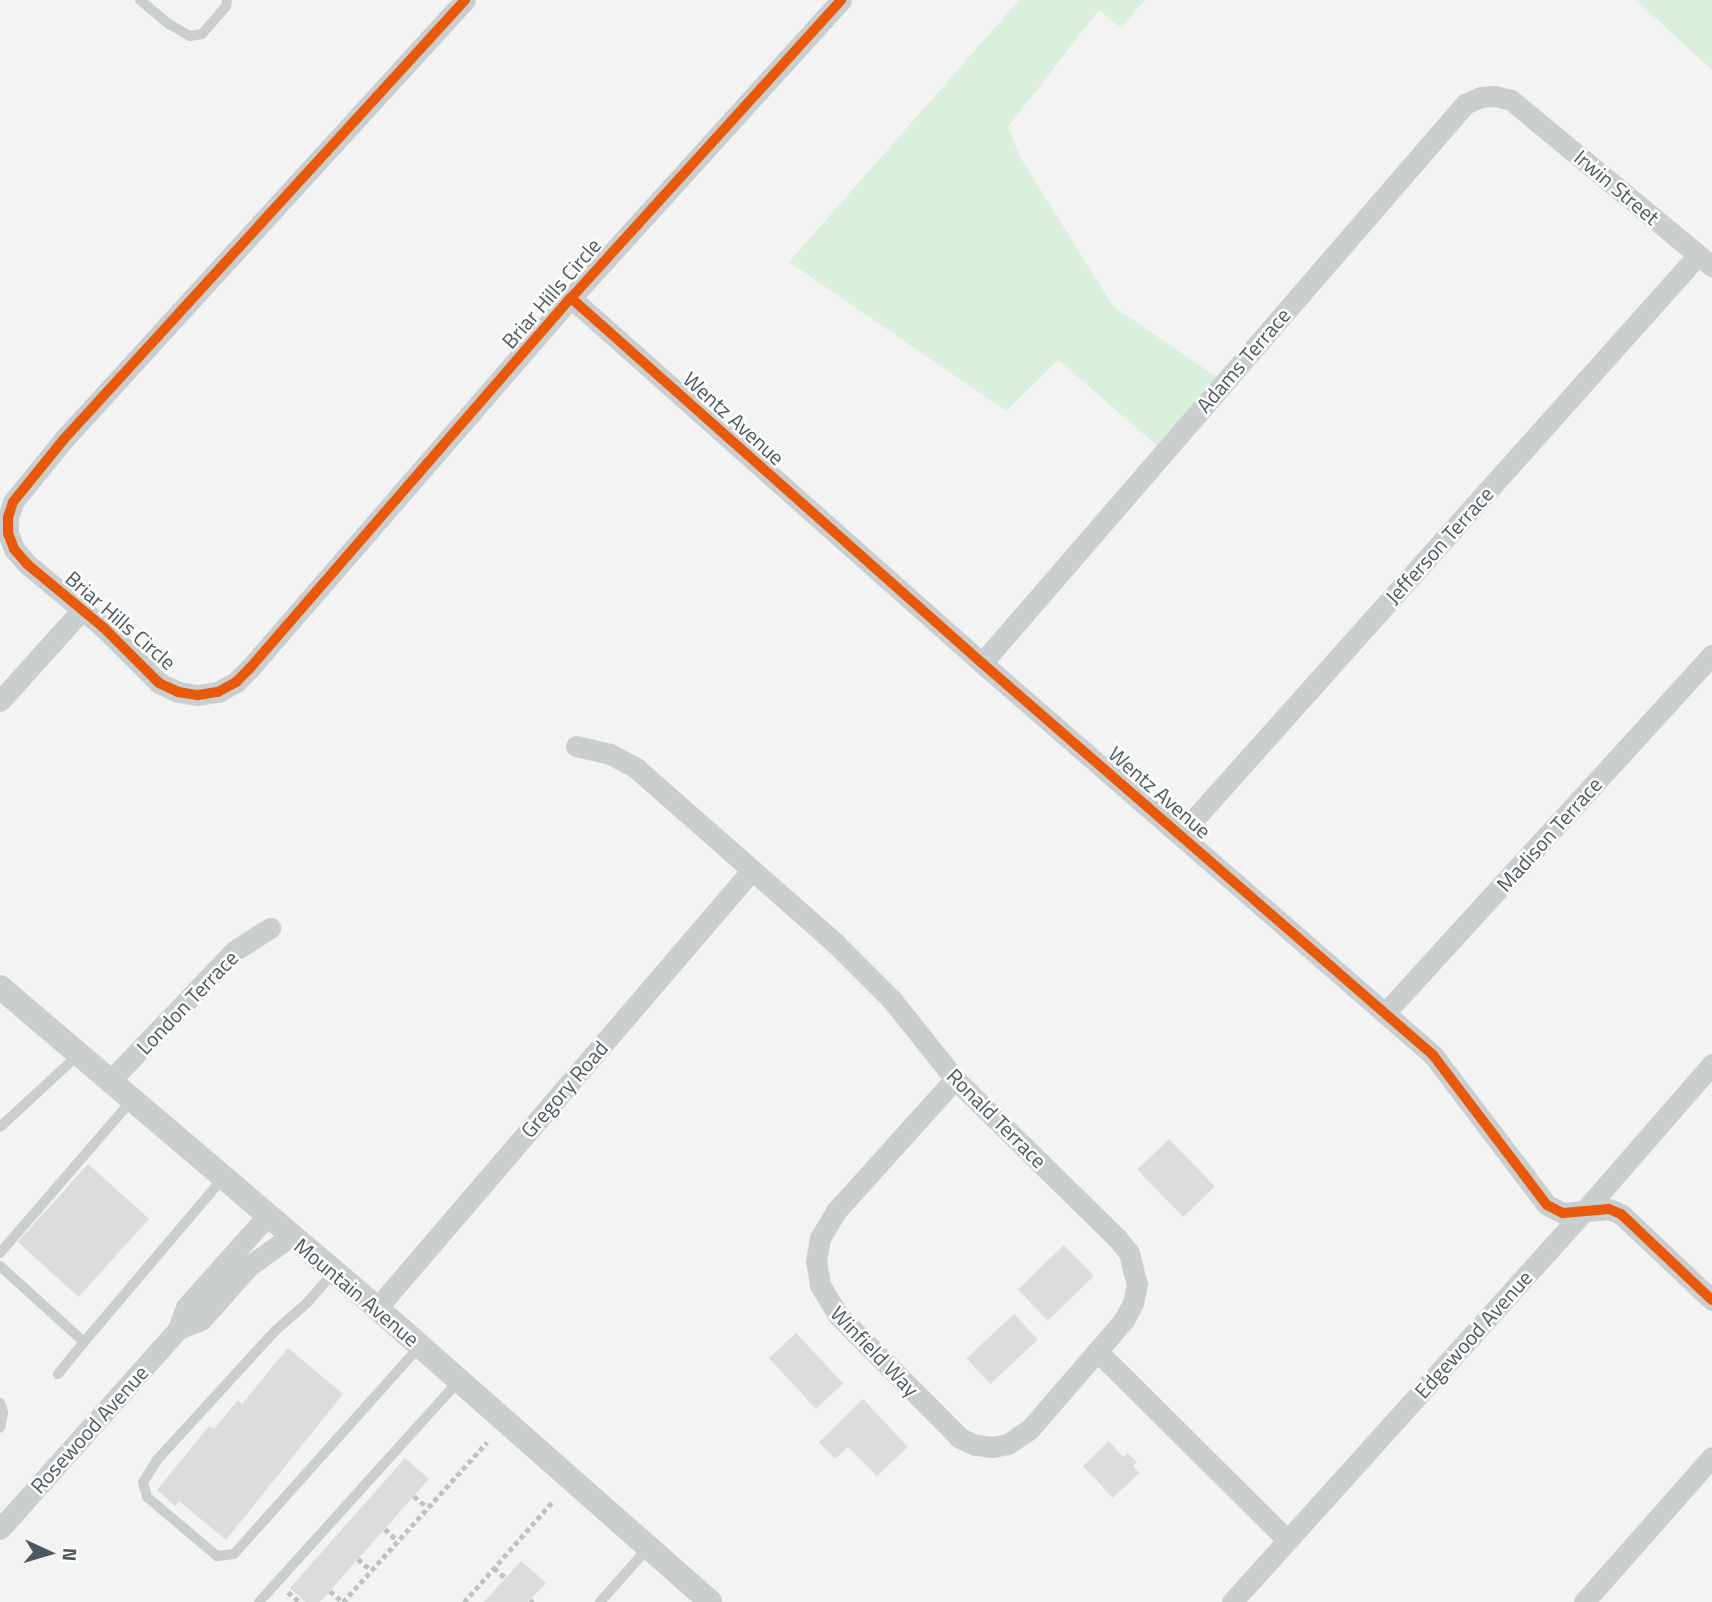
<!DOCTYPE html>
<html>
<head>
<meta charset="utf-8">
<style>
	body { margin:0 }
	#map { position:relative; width:1712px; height:1602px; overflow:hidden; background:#f3f3f3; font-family:"Titillium Web",sans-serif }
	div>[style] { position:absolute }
	.green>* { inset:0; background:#dbefdf }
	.building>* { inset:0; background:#dcdcdd; transform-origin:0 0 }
	.path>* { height:4.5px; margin-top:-2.25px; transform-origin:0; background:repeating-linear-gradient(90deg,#bcc5c1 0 5px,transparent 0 8.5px) }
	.service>* { height:10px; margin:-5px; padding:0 5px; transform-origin:5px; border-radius:5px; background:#cbcece }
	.minor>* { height:21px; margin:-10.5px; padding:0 10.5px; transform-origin:10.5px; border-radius:10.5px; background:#cbcece }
	.tertiary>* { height:24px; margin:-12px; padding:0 12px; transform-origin:12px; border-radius:12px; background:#cbcece }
	.cycleway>* { height:10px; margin:-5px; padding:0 5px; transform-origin:5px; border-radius:5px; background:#e8590c }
	span { translate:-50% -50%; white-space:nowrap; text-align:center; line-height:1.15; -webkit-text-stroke:5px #fff; paint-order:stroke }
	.street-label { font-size:21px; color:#4c585d }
	.north { position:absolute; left:14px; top:1518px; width:70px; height:70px; -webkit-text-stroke:5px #fff; paint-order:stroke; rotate:94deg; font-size:19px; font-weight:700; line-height:28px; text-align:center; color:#4c585d }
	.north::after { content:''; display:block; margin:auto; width:24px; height:32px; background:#4c585d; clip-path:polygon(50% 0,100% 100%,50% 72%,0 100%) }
</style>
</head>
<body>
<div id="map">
	<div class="green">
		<div style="clip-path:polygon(1019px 0,1145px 0,1121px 28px,1099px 10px,1008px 127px,1022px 160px,1113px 306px,1231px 387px,1170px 457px,1058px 360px,1006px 411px,789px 262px)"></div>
		<div style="clip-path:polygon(1637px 0,1712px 0,1712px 70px,1651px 14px)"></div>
	</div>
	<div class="building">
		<div style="left:1169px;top:1139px;width:66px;height:44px;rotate:46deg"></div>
		<div style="left:88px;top:1164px;width:82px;height:105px;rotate:42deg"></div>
		<div style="left:1064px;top:1245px;width:43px;height:64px;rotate:46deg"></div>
		<div style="left:1014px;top:1314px;width:35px;height:65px;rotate:47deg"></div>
		<div style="left:796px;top:1333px;width:69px;height:37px;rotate:47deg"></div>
		<div style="clip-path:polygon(288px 1348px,343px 1394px,226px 1540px,179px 1501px,175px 1506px,157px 1490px,209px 1426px,214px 1429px,238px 1400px,242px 1404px)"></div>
		<div style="clip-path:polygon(863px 1399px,908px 1447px,877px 1476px,848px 1447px,835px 1459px,819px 1442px)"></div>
		<div style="clip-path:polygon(1109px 1441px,1123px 1457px,1128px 1453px,1137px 1462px,1133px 1466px,1139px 1473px,1113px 1498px,1083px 1466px)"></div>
		<div style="clip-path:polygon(405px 1458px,429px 1479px,320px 1602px,305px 1602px,290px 1588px)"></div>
		<div style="clip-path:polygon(521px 1561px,546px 1583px,528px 1602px,484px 1602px)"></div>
	</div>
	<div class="path">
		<div style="left:414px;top:1496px;width:17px;rotate:40deg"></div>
		<div style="left:385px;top:1529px;width:16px;rotate:43deg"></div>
		<div style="left:358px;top:1559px;width:17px;rotate:40deg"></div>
		<div style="left:494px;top:1568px;width:16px;rotate:40deg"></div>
		<div style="left:330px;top:1591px;width:17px;rotate:40deg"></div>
		<div style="left:288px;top:1592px;width:16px;rotate:40deg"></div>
		<div style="left:530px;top:1600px;width:4px;rotate:34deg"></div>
		<div style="left:343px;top:1602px;width:215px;rotate:-48deg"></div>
		<div style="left:464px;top:1602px;width:136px;rotate:-48.6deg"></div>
	</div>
	<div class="service">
		<div style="left:140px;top:0;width:38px;rotate:40deg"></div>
		<div style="left:169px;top:24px;width:24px;rotate:30deg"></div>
		<div style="left:190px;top:36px;width:12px;rotate:-9deg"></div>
		<div style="left:202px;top:34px;width:37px;rotate:-49deg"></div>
		<div style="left:226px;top:6px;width:6px;rotate:-81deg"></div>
		<div style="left:0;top:1127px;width:106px;rotate:-42.7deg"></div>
		<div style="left:0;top:1253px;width:201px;rotate:-49.2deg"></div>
		<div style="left:0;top:1266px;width:113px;rotate:42.1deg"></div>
		<div style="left:84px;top:1342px;width:215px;rotate:-49.7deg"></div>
		<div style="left:334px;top:1272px;width:41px;rotate:131.1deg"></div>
		<div style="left:307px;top:1303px;width:43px;rotate:138.8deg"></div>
		<div style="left:275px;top:1331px;width:175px;rotate:132.5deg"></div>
		<div style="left:157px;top:1460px;width:26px;rotate:122deg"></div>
		<div style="left:143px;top:1482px;width:16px;rotate:75deg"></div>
		<div style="left:147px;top:1497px;width:92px;rotate:40.1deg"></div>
		<div style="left:217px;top:1556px;width:17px;rotate:-7deg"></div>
		<div style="left:234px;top:1554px;width:279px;rotate:-48.2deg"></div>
		<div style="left:58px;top:1374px;width:41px;rotate:-50.9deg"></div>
		<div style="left:0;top:1403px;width:10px;rotate:73deg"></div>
		<div style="left:3px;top:1413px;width:15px;rotate:101deg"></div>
		<div style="left:259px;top:1602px;width:298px;rotate:-47.9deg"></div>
		<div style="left:600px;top:1602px;width:72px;rotate:-48.4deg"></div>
	</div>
	<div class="minor">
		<div style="left:465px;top:0;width:595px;rotate:132.41deg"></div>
		<div style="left:64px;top:439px;width:81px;rotate:129deg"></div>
		<div style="left:13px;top:502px;width:16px;rotate:108deg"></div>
		<div style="left:8px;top:517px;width:16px;rotate:90deg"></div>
		<div style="left:8px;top:533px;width:17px;rotate:69deg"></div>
		<div style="left:14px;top:549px;width:20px;rotate:49deg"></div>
		<div style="left:27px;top:564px;width:100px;rotate:39.7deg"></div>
		<div style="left:104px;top:628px;width:78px;rotate:45deg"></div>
		<div style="left:159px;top:683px;width:21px;rotate:25deg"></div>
		<div style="left:178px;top:692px;width:20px;rotate:9deg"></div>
		<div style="left:198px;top:695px;width:20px;rotate:-9deg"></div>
		<div style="left:218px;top:692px;width:21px;rotate:-29deg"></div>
		<div style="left:236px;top:682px;width:20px;rotate:-45deg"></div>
		<div style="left:250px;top:668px;width:490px;rotate:-49.1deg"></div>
		<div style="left:571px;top:298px;width:402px;rotate:-47.8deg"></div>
		<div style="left:571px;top:298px;width:550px;rotate:41.61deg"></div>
		<div style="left:982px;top:663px;width:598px;rotate:41deg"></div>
		<div style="left:1433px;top:1055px;width:188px;rotate:52.8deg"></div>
		<div style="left:1547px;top:1205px;width:18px;rotate:27deg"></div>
		<div style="left:1563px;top:1213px;width:46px;rotate:-5deg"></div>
		<div style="left:1609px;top:1209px;width:13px;rotate:23deg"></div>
		<div style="left:1621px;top:1214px;width:125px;rotate:43.4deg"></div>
		<div style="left:982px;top:663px;width:739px;rotate:-49.17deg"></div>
		<div style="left:1465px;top:104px;width:17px;rotate:-24deg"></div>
		<div style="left:1481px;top:97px;width:13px;rotate:-4deg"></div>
		<div style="left:1494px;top:96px;width:17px;rotate:13deg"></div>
		<div style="left:1511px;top:100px;width:261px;rotate:39.6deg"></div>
		<div style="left:0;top:701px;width:122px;rotate:-48deg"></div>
		<div style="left:576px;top:746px;width:35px;rotate:13deg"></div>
		<div style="left:610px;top:754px;width:30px;rotate:28deg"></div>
		<div style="left:636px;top:768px;width:264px;rotate:41.3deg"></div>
		<div style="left:834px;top:942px;width:82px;rotate:45deg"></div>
		<div style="left:892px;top:1000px;width:101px;rotate:51.4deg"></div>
		<div style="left:955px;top:1079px;width:227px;rotate:44.5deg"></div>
		<div style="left:1117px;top:1238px;width:19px;rotate:51deg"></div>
		<div style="left:1129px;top:1253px;width:32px;rotate:76deg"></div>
		<div style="left:1137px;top:1284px;width:19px;rotate:102deg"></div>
		<div style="left:1133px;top:1303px;width:19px;rotate:118deg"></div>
		<div style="left:1124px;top:1320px;width:144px;rotate:130.8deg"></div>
		<div style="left:1030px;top:1429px;width:27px;rotate:146deg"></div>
		<div style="left:1008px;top:1444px;width:16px;rotate:169deg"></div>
		<div style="left:992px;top:1447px;width:17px;rotate:-173deg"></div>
		<div style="left:975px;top:1445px;width:17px;rotate:-155deg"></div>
		<div style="left:960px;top:1438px;width:173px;rotate:-134.8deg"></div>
		<div style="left:838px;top:1315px;width:35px;rotate:-121deg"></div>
		<div style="left:820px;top:1285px;width:24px;rotate:-99deg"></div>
		<div style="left:816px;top:1261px;width:23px;rotate:-80deg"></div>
		<div style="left:820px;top:1238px;width:33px;rotate:-59deg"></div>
		<div style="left:837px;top:1210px;width:176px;rotate:-48deg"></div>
		<div style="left:1180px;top:835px;width:778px;rotate:-48.23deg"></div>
		<div style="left:1385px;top:1013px;width:485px;rotate:-47.6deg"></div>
		<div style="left:109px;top:1082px;width:181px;rotate:-46.3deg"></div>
		<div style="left:234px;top:951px;width:43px;rotate:-32.6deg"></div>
		<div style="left:377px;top:1308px;width:577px;rotate:-49.43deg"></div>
		<div style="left:178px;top:1329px;width:25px;rotate:-21deg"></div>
		<div style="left:201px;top:1320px;width:72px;rotate:-48.4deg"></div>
		<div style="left:249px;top:1266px;width:52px;rotate:-35.5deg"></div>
		<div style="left:1097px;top:1351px;width:268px;rotate:44.8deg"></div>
		<div style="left:0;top:1529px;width:268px;rotate:-48.3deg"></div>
		<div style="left:178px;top:1329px;width:23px;rotate:-70deg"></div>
		<div style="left:186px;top:1307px;width:122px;rotate:-48.3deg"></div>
		<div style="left:1232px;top:1602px;width:529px;rotate:-47.99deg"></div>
		<div style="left:1586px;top:1209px;width:192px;rotate:-49deg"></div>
		<div style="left:1584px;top:1602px;width:193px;rotate:-48.6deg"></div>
	</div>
	<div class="tertiary">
		<div style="left:0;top:987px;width:495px;rotate:40.4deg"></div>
		<div style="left:377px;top:1308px;width:444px;rotate:41.4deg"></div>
	</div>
	<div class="cycleway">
		<div style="left:465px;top:0;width:595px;rotate:132.41deg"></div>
		<div style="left:64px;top:439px;width:81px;rotate:129deg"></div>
		<div style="left:13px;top:502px;width:16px;rotate:108deg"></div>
		<div style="left:8px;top:517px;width:16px;rotate:90deg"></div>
		<div style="left:8px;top:533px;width:17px;rotate:69deg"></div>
		<div style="left:14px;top:549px;width:20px;rotate:49deg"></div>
		<div style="left:27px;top:564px;width:100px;rotate:39.7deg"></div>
		<div style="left:104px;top:628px;width:78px;rotate:45deg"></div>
		<div style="left:159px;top:683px;width:21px;rotate:25deg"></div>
		<div style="left:178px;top:692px;width:20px;rotate:9deg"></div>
		<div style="left:198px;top:695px;width:20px;rotate:-9deg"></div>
		<div style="left:218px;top:692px;width:21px;rotate:-29deg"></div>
		<div style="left:236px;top:682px;width:20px;rotate:-45deg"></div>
		<div style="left:250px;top:668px;width:490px;rotate:-49.1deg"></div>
		<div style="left:571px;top:298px;width:402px;rotate:-47.8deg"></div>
		<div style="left:571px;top:298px;width:550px;rotate:41.61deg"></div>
		<div style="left:982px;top:663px;width:598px;rotate:41deg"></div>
		<div style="left:1433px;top:1055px;width:188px;rotate:52.8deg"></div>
		<div style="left:1547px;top:1205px;width:18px;rotate:27deg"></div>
		<div style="left:1563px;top:1213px;width:46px;rotate:-5deg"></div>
		<div style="left:1609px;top:1209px;width:13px;rotate:23deg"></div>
		<div style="left:1621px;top:1214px;width:125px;rotate:43.4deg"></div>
	</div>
	<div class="street-label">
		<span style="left:1617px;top:187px;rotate:40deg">Irwin Street</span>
		<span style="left:551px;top:293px;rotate:-49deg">Briar Hills Circle</span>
		<span style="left:1243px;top:360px;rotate:-49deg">Adams Terrace</span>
		<span style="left:734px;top:418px;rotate:42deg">Wentz Avenue</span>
		<span style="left:1439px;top:545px;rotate:-48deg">Jefferson Terrace</span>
		<span style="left:121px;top:620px;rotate:41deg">Briar Hills Circle</span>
		<span style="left:1160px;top:792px;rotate:41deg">Wentz Avenue</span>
		<span style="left:1549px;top:834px;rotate:-48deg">Madison Terrace</span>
		<span style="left:187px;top:1002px;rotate:-46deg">London Terrace</span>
		<span style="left:564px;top:1089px;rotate:-49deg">Gregory Road</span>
		<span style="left:997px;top:1118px;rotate:45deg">Ronald Terrace</span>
		<span style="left:357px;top:1292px;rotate:40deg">Mountain Avenue</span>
		<span style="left:1473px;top:1334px;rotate:-48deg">Edgewood Avenue</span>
		<span style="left:875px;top:1351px;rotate:46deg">Winfield Way</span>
		<span style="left:89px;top:1429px;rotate:-48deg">Rosewood Avenue</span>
	</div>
	<div class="north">N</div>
</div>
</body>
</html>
